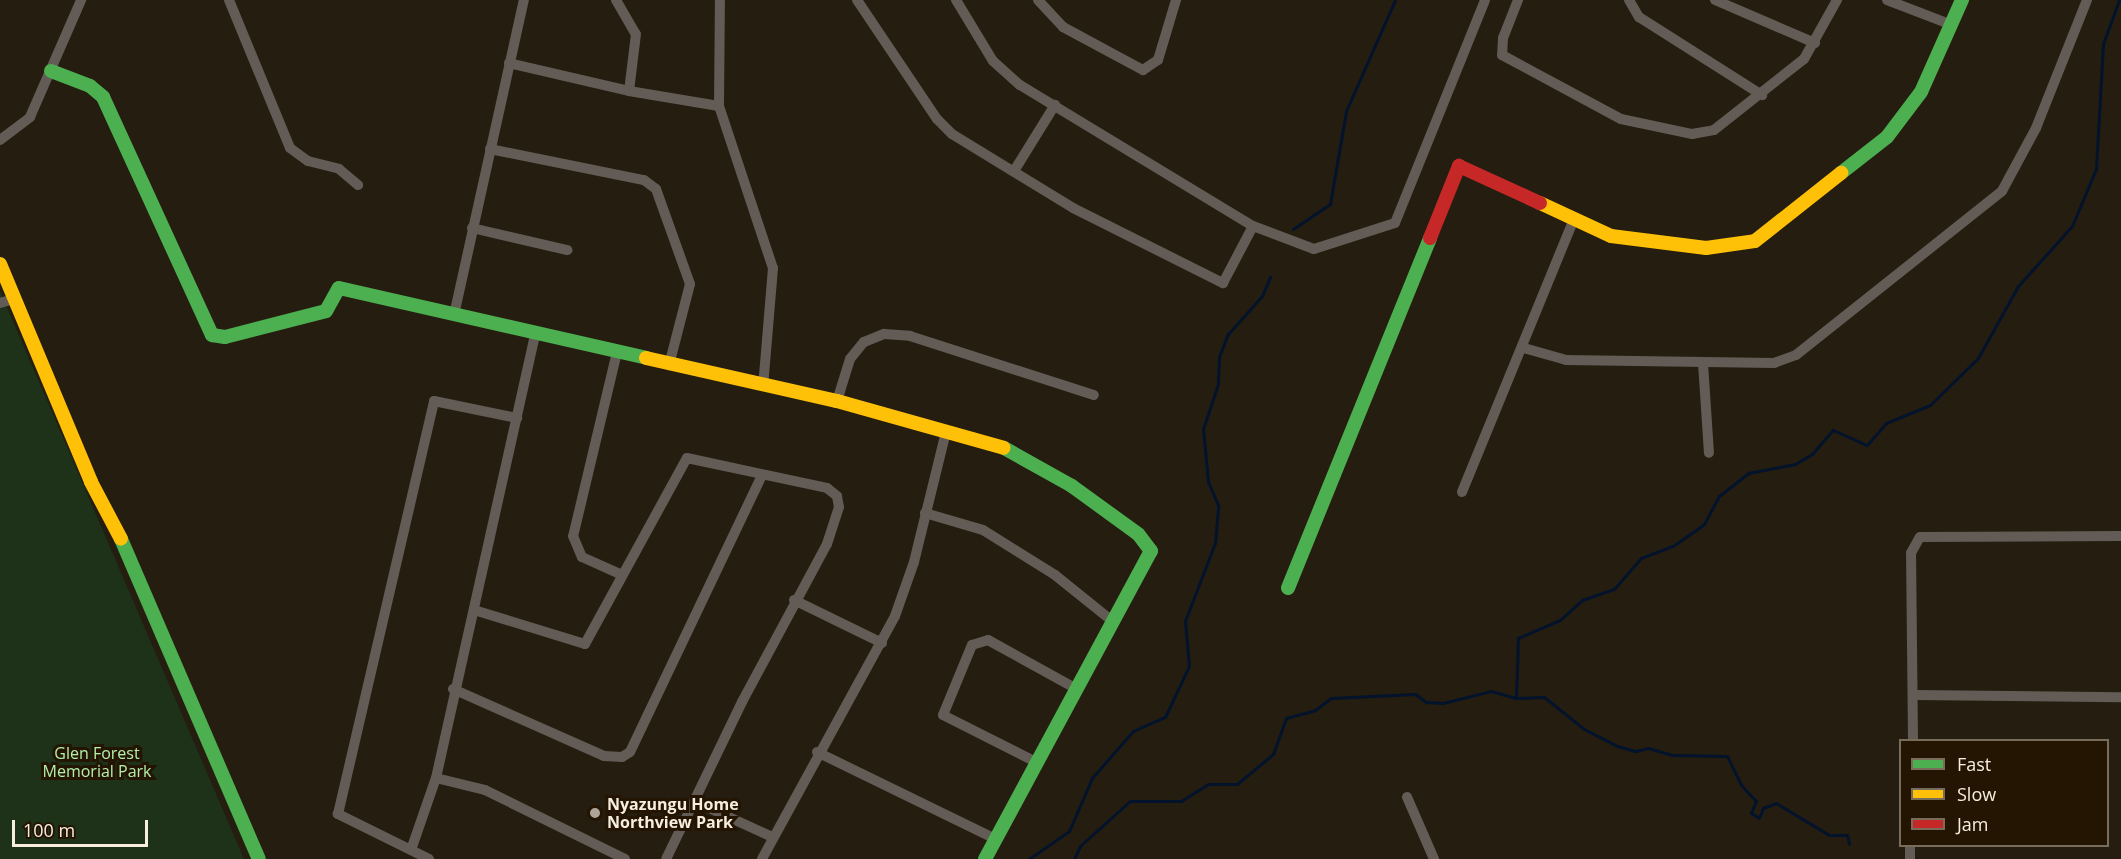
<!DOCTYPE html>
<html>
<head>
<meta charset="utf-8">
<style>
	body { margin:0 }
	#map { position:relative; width:2121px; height:859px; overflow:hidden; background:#251d10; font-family:"Open Sans",sans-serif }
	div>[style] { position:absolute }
	.green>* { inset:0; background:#1d3218 }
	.stream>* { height:3px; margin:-1.5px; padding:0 1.5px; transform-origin:1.5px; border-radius:1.5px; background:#03132b }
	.street>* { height:10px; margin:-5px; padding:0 5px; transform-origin:5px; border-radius:5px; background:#635b55 }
	.fast>* { height:14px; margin:-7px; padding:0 7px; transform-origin:7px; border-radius:7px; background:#4caf50 }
	.slow>* { height:14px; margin:-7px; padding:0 7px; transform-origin:7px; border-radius:7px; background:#ffc107 }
	.jam>* { height:14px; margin:-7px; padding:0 7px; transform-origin:7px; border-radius:7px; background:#c62828 }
	.dots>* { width:16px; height:16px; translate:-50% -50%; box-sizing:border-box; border:3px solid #231501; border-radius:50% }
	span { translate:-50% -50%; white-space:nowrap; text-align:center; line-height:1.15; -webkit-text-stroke:6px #231501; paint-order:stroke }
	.park-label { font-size:16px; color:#b3f0ac }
	.poi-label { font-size:16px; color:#f7eee0; font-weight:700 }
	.left { translate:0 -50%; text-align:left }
	.legend { position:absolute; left:1899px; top:739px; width:210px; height:108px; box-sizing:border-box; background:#231501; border:2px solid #786c5a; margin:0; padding:8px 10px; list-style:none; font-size:18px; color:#f7eee0 }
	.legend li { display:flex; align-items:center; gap:12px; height:30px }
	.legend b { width:30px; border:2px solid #786c5a }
	.scale { position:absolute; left:12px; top:820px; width:136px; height:27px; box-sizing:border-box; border:3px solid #f7eee0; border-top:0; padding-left:8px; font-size:18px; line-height:21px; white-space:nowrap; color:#f7eee0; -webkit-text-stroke:4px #231501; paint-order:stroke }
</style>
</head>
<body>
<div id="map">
	<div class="green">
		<div style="clip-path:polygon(0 291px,3px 298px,244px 859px,0 859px)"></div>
	</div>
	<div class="stream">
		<div style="left:1293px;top:229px;width:45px;rotate:-34deg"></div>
		<div style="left:1330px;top:204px;width:94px;rotate:-80.2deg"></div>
		<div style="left:1346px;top:111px;width:121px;rotate:-66.2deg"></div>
		<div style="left:1516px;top:698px;width:60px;rotate:-88.1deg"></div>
		<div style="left:1518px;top:638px;width:46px;rotate:-23.2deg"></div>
		<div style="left:1560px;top:620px;width:30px;rotate:-42deg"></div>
		<div style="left:1582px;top:600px;width:34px;rotate:-19deg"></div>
		<div style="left:1614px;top:589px;width:41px;rotate:-48.9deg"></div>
		<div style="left:1641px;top:558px;width:34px;rotate:-21deg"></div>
		<div style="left:1673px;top:546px;width:38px;rotate:-35deg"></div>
		<div style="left:1704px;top:524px;width:32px;rotate:-62deg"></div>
		<div style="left:1719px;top:496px;width:37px;rotate:-38deg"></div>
		<div style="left:1748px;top:473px;width:48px;rotate:-10.8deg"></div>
		<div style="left:1795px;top:464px;width:20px;rotate:-30deg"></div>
		<div style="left:1812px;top:454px;width:32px;rotate:-49deg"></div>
		<div style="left:1833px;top:430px;width:37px;rotate:24deg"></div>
		<div style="left:1867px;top:445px;width:29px;rotate:-49deg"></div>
		<div style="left:1886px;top:423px;width:48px;rotate:-22.2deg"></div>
		<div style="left:1930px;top:405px;width:67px;rotate:-44.4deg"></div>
		<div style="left:1978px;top:358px;width:82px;rotate:-60.9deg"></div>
		<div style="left:2018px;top:286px;width:81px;rotate:-48deg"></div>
		<div style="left:2072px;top:226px;width:62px;rotate:-67.2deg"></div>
		<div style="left:2096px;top:169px;width:125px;rotate:-86.8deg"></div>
		<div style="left:2103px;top:44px;width:47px;rotate:-70deg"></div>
		<div style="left:1029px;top:859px;width:49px;rotate:-35deg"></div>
		<div style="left:1069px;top:831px;width:58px;rotate:-66.5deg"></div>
		<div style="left:1092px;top:778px;width:62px;rotate:-48.9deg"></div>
		<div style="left:1133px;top:731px;width:35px;rotate:-24deg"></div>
		<div style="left:1165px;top:717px;width:56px;rotate:-64.8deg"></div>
		<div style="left:1189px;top:666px;width:45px;rotate:-95.1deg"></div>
		<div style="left:1185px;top:621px;width:84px;rotate:-69deg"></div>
		<div style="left:1215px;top:543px;width:38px;rotate:-85deg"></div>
		<div style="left:1218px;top:505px;width:26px;rotate:-113deg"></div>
		<div style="left:1208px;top:481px;width:52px;rotate:-95.5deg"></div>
		<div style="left:1203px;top:429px;width:47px;rotate:-71.6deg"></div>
		<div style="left:1218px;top:384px;width:27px;rotate:-88deg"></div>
		<div style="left:1219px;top:357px;width:25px;rotate:-69deg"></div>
		<div style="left:1228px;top:334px;width:51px;rotate:-48.2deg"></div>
		<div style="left:1262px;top:296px;width:21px;rotate:-67deg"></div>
		<div style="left:1074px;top:859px;width:14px;rotate:-65deg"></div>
		<div style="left:1080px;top:846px;width:67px;rotate:-42deg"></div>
		<div style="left:1130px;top:801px;width:51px"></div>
		<div style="left:1181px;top:801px;width:32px;rotate:-32deg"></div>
		<div style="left:1208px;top:784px;width:29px"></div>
		<div style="left:1237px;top:784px;width:47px;rotate:-39.8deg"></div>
		<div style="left:1273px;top:754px;width:38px;rotate:-70deg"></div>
		<div style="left:1286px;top:718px;width:30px;rotate:-15deg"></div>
		<div style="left:1315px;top:710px;width:20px;rotate:-37deg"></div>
		<div style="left:1331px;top:698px;width:84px;rotate:-2.7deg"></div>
		<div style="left:1415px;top:694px;width:14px;rotate:36deg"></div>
		<div style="left:1426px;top:702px;width:17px;rotate:3deg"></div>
		<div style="left:1443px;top:703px;width:49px;rotate:-14deg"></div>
		<div style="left:1491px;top:691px;width:26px;rotate:16deg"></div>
		<div style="left:1516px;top:698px;width:28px;rotate:-2deg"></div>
		<div style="left:1544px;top:697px;width:51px;rotate:38.7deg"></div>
		<div style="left:1584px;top:729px;width:37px;rotate:27deg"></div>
		<div style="left:1617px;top:746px;width:20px;rotate:15deg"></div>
		<div style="left:1636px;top:751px;width:12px;rotate:-14deg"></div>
		<div style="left:1648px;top:748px;width:25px;rotate:16deg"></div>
		<div style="left:1672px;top:755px;width:55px;rotate:1deg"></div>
		<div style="left:1727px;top:756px;width:32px;rotate:64deg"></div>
		<div style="left:1741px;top:785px;width:22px;rotate:47deg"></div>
		<div style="left:1756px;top:801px;width:13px;rotate:113deg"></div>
		<div style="left:1751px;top:813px;width:9px;rotate:32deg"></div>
		<div style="left:1759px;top:818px;width:11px;rotate:-68deg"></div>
		<div style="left:1763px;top:808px;width:14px;rotate:-21deg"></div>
		<div style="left:1776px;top:803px;width:62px;rotate:31.1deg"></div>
		<div style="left:1829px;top:835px;width:18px"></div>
		<div style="left:1847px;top:835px;width:9px;rotate:77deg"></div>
	</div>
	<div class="street">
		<div style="left:229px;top:0;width:160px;rotate:67.6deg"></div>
		<div style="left:290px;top:148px;width:22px;rotate:36deg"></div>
		<div style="left:308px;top:161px;width:32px;rotate:14deg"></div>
		<div style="left:339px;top:169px;width:25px;rotate:40deg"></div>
		<div style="left:616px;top:0;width:39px;rotate:60deg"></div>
		<div style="left:636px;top:34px;width:57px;rotate:97deg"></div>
		<div style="left:857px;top:0;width:143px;rotate:56.1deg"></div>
		<div style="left:937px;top:119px;width:21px;rotate:45deg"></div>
		<div style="left:952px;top:134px;width:142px;rotate:31.4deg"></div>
		<div style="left:1073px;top:208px;width:168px;rotate:26.6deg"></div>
		<div style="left:1223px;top:283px;width:64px;rotate:-62.2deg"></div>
		<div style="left:956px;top:0;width:71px;rotate:58.8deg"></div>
		<div style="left:993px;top:61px;width:36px;rotate:42deg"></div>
		<div style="left:1020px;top:85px;width:272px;rotate:31.2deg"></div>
		<div style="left:1253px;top:226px;width:65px;rotate:20.7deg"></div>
		<div style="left:1314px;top:249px;width:85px;rotate:-17.8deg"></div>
		<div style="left:1395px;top:223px;width:240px;rotate:-68deg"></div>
		<div style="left:1038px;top:0;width:37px;rotate:47deg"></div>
		<div style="left:1063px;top:27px;width:91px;rotate:28.3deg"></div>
		<div style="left:1143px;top:70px;width:18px;rotate:-34deg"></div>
		<div style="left:1158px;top:60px;width:63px;rotate:-73.3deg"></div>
		<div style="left:1518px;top:0;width:41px;rotate:111.5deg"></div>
		<div style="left:1503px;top:38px;width:17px;rotate:93deg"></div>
		<div style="left:1502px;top:55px;width:135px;rotate:28.3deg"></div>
		<div style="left:1621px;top:119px;width:73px;rotate:11.9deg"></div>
		<div style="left:1692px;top:134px;width:22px;rotate:-10deg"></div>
		<div style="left:1714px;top:130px;width:115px;rotate:-38.3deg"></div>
		<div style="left:1804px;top:59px;width:68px;rotate:-60.8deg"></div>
		<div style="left:1629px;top:0;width:20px;rotate:60deg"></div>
		<div style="left:1639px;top:17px;width:146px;rotate:32.4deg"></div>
		<div style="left:1715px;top:0;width:109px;rotate:23.3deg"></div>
		<div style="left:1887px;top:0;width:70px;rotate:21deg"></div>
		<div style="left:509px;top:63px;width:123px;rotate:13.1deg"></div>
		<div style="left:629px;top:91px;width:91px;rotate:9.5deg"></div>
		<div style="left:719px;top:106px;width:171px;rotate:71.6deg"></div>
		<div style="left:773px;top:268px;width:118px;rotate:94.8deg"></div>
		<div style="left:719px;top:106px;width:106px;rotate:-89.5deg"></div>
		<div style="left:0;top:140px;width:38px;rotate:-37deg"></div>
		<div style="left:30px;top:117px;width:128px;rotate:-66.4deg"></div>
		<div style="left:490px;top:149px;width:157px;rotate:11.4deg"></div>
		<div style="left:644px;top:180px;width:15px;rotate:37deg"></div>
		<div style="left:656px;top:189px;width:101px;rotate:70.3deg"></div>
		<div style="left:690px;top:284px;width:84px;rotate:104.5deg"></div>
		<div style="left:1014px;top:171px;width:78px;rotate:-58.2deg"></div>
		<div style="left:472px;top:228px;width:98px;rotate:13deg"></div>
		<div style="left:0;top:303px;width:15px;rotate:-16deg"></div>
		<div style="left:454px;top:315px;width:323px;rotate:-77.5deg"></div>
		<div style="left:1524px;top:348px;width:44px;rotate:15.9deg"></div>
		<div style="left:1566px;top:360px;width:208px;rotate:0.8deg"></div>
		<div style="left:1774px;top:363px;width:23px;rotate:-20deg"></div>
		<div style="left:1796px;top:355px;width:263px;rotate:-38.5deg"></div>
		<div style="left:2002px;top:191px;width:72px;rotate:-61.6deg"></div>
		<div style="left:2036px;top:128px;width:138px;rotate:-68.3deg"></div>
		<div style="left:617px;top:352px;width:189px;rotate:103.4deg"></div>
		<div style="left:573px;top:536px;width:23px;rotate:67deg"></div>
		<div style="left:582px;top:557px;width:42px;rotate:24.1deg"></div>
		<div style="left:1703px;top:363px;width:90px;rotate:86.2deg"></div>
		<div style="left:837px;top:401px;width:44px;rotate:-72.8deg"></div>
		<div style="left:850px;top:359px;width:22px;rotate:-51deg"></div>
		<div style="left:864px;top:342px;width:22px;rotate:-22deg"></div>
		<div style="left:884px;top:334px;width:26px;rotate:4deg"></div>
		<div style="left:910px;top:336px;width:193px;rotate:17.8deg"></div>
		<div style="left:1462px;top:492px;width:292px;rotate:-67.7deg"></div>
		<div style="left:925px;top:513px;width:60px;rotate:16.3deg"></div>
		<div style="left:983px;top:530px;width:85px;rotate:32deg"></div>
		<div style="left:1055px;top:575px;width:72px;rotate:38.8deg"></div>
		<div style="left:794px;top:600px;width:98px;rotate:26deg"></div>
		<div style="left:474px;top:610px;width:116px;rotate:17deg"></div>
		<div style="left:585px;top:644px;width:212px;rotate:-61.3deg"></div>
		<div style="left:687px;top:458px;width:143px;rotate:12.1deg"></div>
		<div style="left:827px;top:488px;width:13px;rotate:39deg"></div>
		<div style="left:837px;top:496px;width:11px;rotate:80deg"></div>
		<div style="left:839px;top:507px;width:39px;rotate:108deg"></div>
		<div style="left:827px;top:544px;width:179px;rotate:118.3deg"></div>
		<div style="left:742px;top:702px;width:174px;rotate:115.8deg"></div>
		<div style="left:453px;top:689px;width:165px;rotate:23.9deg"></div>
		<div style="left:604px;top:756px;width:18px;rotate:3deg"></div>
		<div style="left:622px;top:757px;width:9px;rotate:-32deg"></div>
		<div style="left:630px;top:752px;width:307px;rotate:-64.5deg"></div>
		<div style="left:1914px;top:695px;width:207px;rotate:0.6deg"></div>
		<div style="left:1913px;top:740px;width:187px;rotate:-90.6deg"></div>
		<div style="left:1911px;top:553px;width:18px;rotate:-61deg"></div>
		<div style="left:1920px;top:537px;width:201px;rotate:-0.3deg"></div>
		<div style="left:817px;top:752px;width:198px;rotate:26deg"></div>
		<div style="left:1036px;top:762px;width:104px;rotate:-153.2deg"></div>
		<div style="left:943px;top:715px;width:76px;rotate:-67.5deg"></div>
		<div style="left:972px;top:645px;width:17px;rotate:-17deg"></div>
		<div style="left:988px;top:640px;width:99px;rotate:28.9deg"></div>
		<div style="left:436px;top:778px;width:50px;rotate:13.8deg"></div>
		<div style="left:485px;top:790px;width:156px;rotate:26.2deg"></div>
		<div style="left:1407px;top:797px;width:68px;rotate:66.5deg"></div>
		<div style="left:696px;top:802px;width:84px;rotate:24.7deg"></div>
		<div style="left:1910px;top:846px;width:13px;rotate:90deg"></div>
		<div style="left:411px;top:850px;width:76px;rotate:-70.9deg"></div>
		<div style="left:436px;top:778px;width:455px;rotate:-77.4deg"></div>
		<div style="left:429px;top:859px;width:102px;rotate:-153.7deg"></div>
		<div style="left:338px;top:814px;width:424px;rotate:-76.9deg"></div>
		<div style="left:434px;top:401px;width:85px;rotate:11.6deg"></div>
		<div style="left:762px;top:859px;width:277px;rotate:-61.3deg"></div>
		<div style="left:895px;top:616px;width:57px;rotate:-70.6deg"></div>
		<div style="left:914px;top:562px;width:134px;rotate:-76.2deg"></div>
	</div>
	<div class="fast">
		<div style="left:51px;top:71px;width:42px;rotate:21deg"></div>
		<div style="left:90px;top:86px;width:17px;rotate:40deg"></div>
		<div style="left:103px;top:97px;width:262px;rotate:65.4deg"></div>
		<div style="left:212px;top:335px;width:13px;rotate:9deg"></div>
		<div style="left:225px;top:337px;width:104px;rotate:-14.4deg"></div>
		<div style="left:326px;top:311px;width:26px;rotate:-61deg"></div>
		<div style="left:339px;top:288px;width:315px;rotate:12.8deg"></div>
		<div style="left:1841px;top:173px;width:58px;rotate:-38deg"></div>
		<div style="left:1887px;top:137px;width:56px;rotate:-52.9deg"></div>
		<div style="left:1921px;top:92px;width:101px;rotate:-66deg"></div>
		<div style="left:121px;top:539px;width:348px;rotate:66.7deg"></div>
		<div style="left:1288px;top:588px;width:378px;rotate:-67.9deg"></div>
		<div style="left:985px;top:859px;width:350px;rotate:-61.7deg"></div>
		<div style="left:1151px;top:551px;width:21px;rotate:-127deg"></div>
		<div style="left:1138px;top:534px;width:82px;rotate:-144deg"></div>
		<div style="left:1072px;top:486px;width:78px;rotate:-150.8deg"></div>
	</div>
	<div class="slow">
		<div style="left:1540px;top:203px;width:78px;rotate:24.9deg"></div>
		<div style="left:1611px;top:236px;width:96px;rotate:7.2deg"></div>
		<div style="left:1706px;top:248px;width:49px;rotate:-8.1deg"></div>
		<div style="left:1755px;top:241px;width:110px;rotate:-38.3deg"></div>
		<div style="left:0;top:264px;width:236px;rotate:67.3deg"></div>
		<div style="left:91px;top:482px;width:64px;rotate:62.2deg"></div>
		<div style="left:646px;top:358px;width:196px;rotate:12.7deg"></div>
		<div style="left:837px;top:401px;width:173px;rotate:15.7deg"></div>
	</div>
	<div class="jam">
		<div style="left:1430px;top:238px;width:78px;rotate:-68.1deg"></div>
		<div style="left:1459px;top:166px;width:89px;rotate:24.6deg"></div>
	</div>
	<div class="dots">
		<div style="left:595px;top:813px;background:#aea597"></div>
	</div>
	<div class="park-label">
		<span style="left:97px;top:762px">Glen Forest<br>Memorial Park</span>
	</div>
	<div class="poi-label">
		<span class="left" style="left:607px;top:813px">Nyazungu Home<br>Northview Park</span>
	</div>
	<ul class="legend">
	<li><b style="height:8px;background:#4caf50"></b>Fast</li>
	<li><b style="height:8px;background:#ffc107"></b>Slow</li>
	<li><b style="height:8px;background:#c62828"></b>Jam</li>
	</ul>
	<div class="scale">100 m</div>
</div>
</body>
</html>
